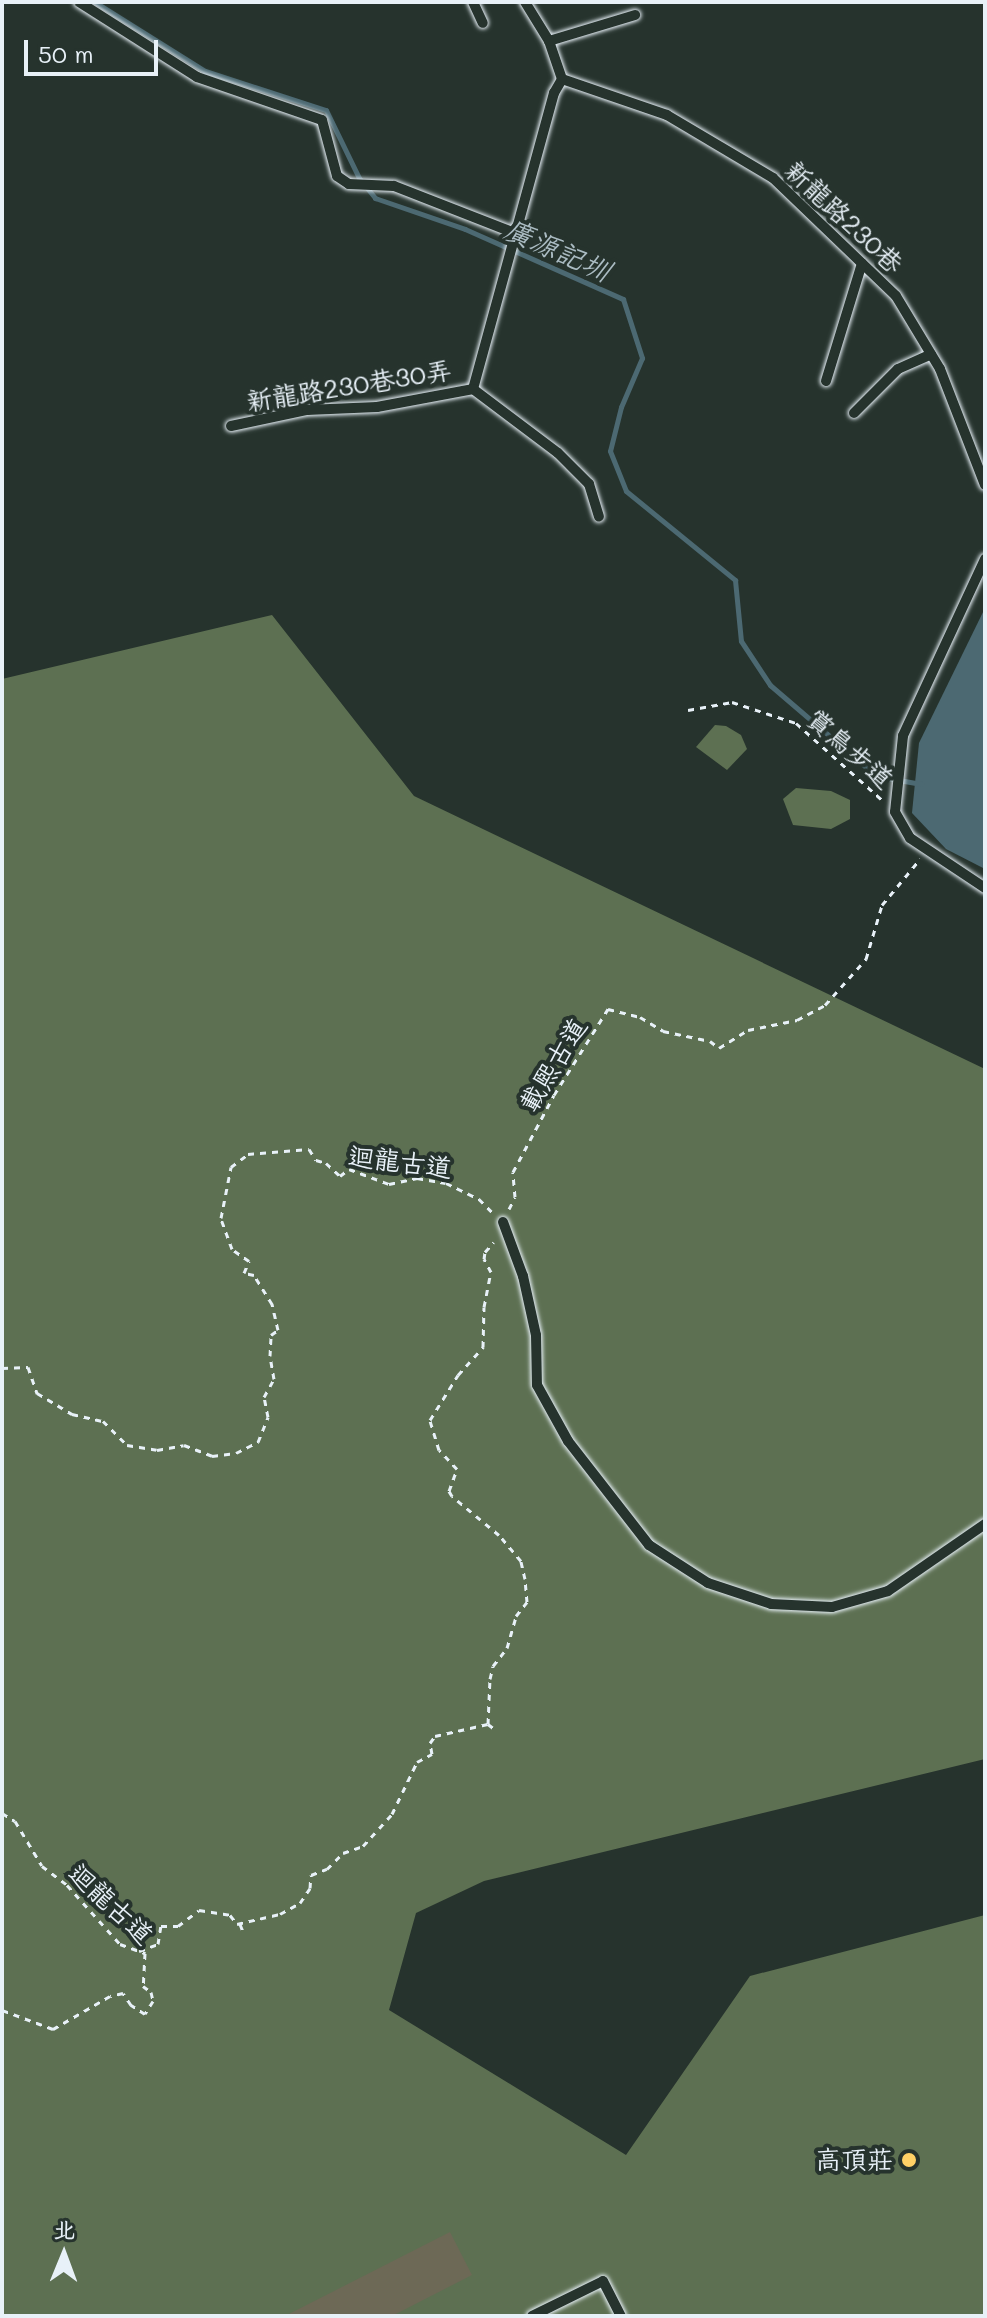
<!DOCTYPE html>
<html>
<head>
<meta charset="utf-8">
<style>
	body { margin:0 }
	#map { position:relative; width:987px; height:2318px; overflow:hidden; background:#26332d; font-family:Mali,"LXGW WenKai TC",sans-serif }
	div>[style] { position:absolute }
	.green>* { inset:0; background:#5d7052 }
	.water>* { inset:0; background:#4c6972 }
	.stream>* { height:5px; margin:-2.5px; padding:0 2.5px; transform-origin:2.5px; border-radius:2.5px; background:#4c6972 }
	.building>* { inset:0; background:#6d6956 }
	.path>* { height:3px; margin-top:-1.5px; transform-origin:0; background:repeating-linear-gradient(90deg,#e8f1f8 0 6px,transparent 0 12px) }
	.roads { filter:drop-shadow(0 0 2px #e8f1f8) drop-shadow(0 0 2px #e8f1f8) }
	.lane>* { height:10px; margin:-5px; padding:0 5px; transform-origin:5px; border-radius:5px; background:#26332d }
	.dots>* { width:22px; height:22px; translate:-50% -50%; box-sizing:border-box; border:4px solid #26332d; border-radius:50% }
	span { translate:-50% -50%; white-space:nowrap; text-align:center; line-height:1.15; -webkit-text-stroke:8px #26332d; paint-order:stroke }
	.street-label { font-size:26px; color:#e8f1f8 }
	.poi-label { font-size:26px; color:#e8f1f8 }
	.right { translate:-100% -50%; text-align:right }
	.water-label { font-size:28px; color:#aabbc2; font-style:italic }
	.frame { position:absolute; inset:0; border:4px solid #e8f1f8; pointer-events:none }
	.north { position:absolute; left:24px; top:2214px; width:80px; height:80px; -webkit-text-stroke:6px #26332d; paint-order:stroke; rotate:1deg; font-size:22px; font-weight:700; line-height:32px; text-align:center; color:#e8f1f8 }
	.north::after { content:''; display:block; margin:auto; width:28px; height:36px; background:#e8f1f8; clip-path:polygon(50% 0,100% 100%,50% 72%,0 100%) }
	.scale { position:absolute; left:24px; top:40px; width:134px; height:36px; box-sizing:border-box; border:4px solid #e8f1f8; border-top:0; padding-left:10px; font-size:24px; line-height:28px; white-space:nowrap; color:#e8f1f8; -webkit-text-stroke:6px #26332d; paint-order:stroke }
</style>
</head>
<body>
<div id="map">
	<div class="green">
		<div style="clip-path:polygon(272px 615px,414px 796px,985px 1069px,985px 1759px,484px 1881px,416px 1913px,389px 2010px,626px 2155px,750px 1976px,985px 1915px,985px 2316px,2px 2316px,2px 679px)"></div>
		<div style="clip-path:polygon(715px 725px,726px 726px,741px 735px,747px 749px,727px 770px,696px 747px)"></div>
		<div style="clip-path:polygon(796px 788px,831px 791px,850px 800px,850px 819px,831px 829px,793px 825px,783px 799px)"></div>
	</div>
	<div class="water">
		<div style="clip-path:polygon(985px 608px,985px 869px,946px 849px,912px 813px,919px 743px)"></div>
	</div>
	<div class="stream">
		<div style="left:95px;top:2px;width:130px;rotate:32.1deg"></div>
		<div style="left:205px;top:71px;width:127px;rotate:17.9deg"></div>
		<div style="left:326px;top:110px;width:76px;rotate:64.1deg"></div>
		<div style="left:359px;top:178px;width:26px;rotate:51deg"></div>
		<div style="left:375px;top:198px;width:95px;rotate:19deg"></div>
		<div style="left:465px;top:229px;width:173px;rotate:23.9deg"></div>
		<div style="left:623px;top:299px;width:62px;rotate:72.1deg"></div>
		<div style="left:642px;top:358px;width:53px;rotate:113.2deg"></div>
		<div style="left:621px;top:407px;width:45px;rotate:104deg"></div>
		<div style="left:610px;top:451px;width:43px;rotate:68.2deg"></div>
		<div style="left:626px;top:491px;width:141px;rotate:39.2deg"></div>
		<div style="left:735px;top:580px;width:61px;rotate:84.4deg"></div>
		<div style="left:741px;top:641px;width:53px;rotate:56.6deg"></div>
		<div style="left:770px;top:685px;width:140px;rotate:40.6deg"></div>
		<div style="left:876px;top:776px;width:46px;rotate:10.1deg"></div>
	</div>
	<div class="building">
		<div style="clip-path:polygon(450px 2232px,472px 2275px,392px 2316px,285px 2316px)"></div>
	</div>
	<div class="path">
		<div style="left:688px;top:710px;width:45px;rotate:-10.3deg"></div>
		<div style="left:732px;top:702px;width:67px;rotate:18.2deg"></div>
		<div style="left:796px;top:723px;width:115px;rotate:41.8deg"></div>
		<div style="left:509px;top:1209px;width:13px;rotate:-63deg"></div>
		<div style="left:515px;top:1197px;width:25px;rotate:-95deg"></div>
		<div style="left:513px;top:1172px;width:87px;rotate:-62deg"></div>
		<div style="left:554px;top:1095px;width:102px;rotate:-57.9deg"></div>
		<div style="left:608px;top:1009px;width:33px;rotate:14deg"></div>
		<div style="left:640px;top:1017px;width:27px;rotate:31deg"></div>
		<div style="left:663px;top:1031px;width:48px;rotate:12deg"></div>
		<div style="left:710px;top:1041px;width:11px;rotate:38deg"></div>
		<div style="left:719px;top:1048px;width:34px;rotate:-32deg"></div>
		<div style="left:748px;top:1030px;width:50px;rotate:-11.5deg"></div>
		<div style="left:797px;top:1020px;width:32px;rotate:-28deg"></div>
		<div style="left:825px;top:1005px;width:62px;rotate:-48.3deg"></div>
		<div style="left:866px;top:959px;width:56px;rotate:-73.5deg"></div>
		<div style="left:882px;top:905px;width:60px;rotate:-50.4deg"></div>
		<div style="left:2px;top:1368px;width:26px;rotate:-2deg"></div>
		<div style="left:28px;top:1367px;width:28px;rotate:71deg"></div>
		<div style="left:37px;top:1393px;width:41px;rotate:31deg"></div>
		<div style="left:72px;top:1414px;width:32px;rotate:13deg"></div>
		<div style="left:103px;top:1421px;width:34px;rotate:45deg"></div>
		<div style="left:127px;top:1445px;width:30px;rotate:9deg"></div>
		<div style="left:157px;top:1450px;width:27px;rotate:-10deg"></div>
		<div style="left:184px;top:1445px;width:30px;rotate:21deg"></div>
		<div style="left:212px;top:1456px;width:24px;rotate:-7deg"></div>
		<div style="left:236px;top:1453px;width:25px;rotate:-27deg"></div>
		<div style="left:258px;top:1442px;width:27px;rotate:-68deg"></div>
		<div style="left:268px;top:1417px;width:20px;rotate:-101deg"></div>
		<div style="left:264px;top:1397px;width:21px;rotate:-61deg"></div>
		<div style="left:274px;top:1379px;width:23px;rotate:-100deg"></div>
		<div style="left:270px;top:1356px;width:21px;rotate:-87deg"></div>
		<div style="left:271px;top:1335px;width:9px;rotate:-36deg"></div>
		<div style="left:278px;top:1330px;width:27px;rotate:-103deg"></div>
		<div style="left:272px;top:1304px;width:34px;rotate:-122deg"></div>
		<div style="left:254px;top:1275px;width:10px;rotate:-169deg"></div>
		<div style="left:244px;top:1273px;width:13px;rotate:-67deg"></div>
		<div style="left:249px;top:1261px;width:21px;rotate:-145deg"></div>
		<div style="left:232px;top:1249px;width:33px;rotate:-110deg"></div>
		<div style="left:221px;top:1218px;width:52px;rotate:-78.9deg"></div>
		<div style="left:231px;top:1167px;width:21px;rotate:-37deg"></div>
		<div style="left:248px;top:1154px;width:61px;rotate:-4.7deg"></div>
		<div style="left:309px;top:1149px;width:13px;rotate:58deg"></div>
		<div style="left:316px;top:1160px;width:10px;rotate:17deg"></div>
		<div style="left:326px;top:1163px;width:19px;rotate:43deg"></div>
		<div style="left:340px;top:1176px;width:11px;rotate:-38deg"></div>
		<div style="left:349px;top:1169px;width:43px;rotate:20.6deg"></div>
		<div style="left:389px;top:1184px;width:29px;rotate:-12deg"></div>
		<div style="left:417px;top:1178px;width:29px;rotate:10deg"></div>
		<div style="left:446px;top:1183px;width:37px;rotate:26deg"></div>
		<div style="left:479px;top:1199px;width:21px;rotate:45deg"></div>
		<div style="left:488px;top:1724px;width:11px;rotate:38deg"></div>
		<div style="left:2px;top:1813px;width:15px;rotate:32deg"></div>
		<div style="left:15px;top:1821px;width:52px;rotate:59deg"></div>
		<div style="left:42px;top:1866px;width:31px;rotate:37deg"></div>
		<div style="left:67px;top:1885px;width:79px;rotate:48.1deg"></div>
		<div style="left:120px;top:1944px;width:27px;rotate:20deg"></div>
		<div style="left:145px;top:1953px;width:33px;rotate:93deg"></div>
		<div style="left:143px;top:1986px;width:10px;rotate:37deg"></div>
		<div style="left:151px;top:1992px;width:9px;rotate:77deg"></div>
		<div style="left:153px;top:2001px;width:15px;rotate:122deg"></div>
		<div style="left:145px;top:2014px;width:17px;rotate:-147deg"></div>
		<div style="left:131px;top:2005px;width:14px;rotate:-124deg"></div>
		<div style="left:123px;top:1993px;width:13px;rotate:167deg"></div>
		<div style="left:110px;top:1996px;width:66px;rotate:149.9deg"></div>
		<div style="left:53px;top:2029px;width:54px;rotate:-159.6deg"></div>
		<div style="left:240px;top:1924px;width:11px;rotate:68deg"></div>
		<div style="left:139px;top:1951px;width:20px;rotate:-20deg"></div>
		<div style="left:158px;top:1944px;width:18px;rotate:-81deg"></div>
		<div style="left:161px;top:1926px;width:17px"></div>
		<div style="left:178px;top:1926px;width:26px;rotate:-37deg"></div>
		<div style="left:199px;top:1910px;width:31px;rotate:9deg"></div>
		<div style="left:230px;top:1915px;width:11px;rotate:52deg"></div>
		<div style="left:237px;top:1924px;width:44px;rotate:-13.1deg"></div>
		<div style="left:280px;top:1914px;width:23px;rotate:-29deg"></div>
		<div style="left:300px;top:1903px;width:18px;rotate:-56deg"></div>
		<div style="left:310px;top:1888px;width:13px;rotate:-86deg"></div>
		<div style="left:311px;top:1875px;width:17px;rotate:-21deg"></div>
		<div style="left:327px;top:1869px;width:23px;rotate:-45deg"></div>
		<div style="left:343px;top:1853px;width:21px;rotate:-19deg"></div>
		<div style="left:363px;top:1846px;width:43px;rotate:-47.8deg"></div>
		<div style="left:392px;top:1814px;width:58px;rotate:-64.3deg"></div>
		<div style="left:417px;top:1762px;width:17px;rotate:-28deg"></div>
		<div style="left:432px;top:1754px;width:11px;rotate:-100deg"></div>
		<div style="left:430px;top:1743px;width:9px;rotate:-54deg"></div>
		<div style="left:435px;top:1736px;width:54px;rotate:-12.8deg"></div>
		<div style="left:488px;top:1724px;width:45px;rotate:-87.5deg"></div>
		<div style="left:490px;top:1679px;width:13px;rotate:-77deg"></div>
		<div style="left:493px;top:1666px;width:23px;rotate:-52deg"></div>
		<div style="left:507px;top:1648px;width:33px;rotate:-74deg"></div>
		<div style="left:516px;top:1616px;width:18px;rotate:-52deg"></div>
		<div style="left:527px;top:1602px;width:23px;rotate:-95deg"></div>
		<div style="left:525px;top:1579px;width:18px;rotate:-103deg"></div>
		<div style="left:521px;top:1561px;width:34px;rotate:-130deg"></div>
		<div style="left:499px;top:1535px;width:61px;rotate:-140.3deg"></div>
		<div style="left:452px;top:1496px;width:6px;rotate:-121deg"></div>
		<div style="left:449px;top:1491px;width:23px;rotate:-70deg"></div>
		<div style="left:457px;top:1469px;width:26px;rotate:-133deg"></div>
		<div style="left:439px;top:1450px;width:31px;rotate:-107deg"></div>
		<div style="left:430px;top:1420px;width:53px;rotate:-58.1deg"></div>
		<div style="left:458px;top:1375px;width:38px;rotate:-48deg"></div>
		<div style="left:483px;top:1347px;width:40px;rotate:-88.6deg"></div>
		<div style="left:484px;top:1307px;width:36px;rotate:-79deg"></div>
		<div style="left:491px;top:1272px;width:15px;rotate:-118deg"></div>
		<div style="left:484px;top:1259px;width:7px;rotate:-82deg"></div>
		<div style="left:485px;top:1252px;width:13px;rotate:-48deg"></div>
	</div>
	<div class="roads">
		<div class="lane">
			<div style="left:79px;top:2px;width:140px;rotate:32.4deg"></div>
			<div style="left:197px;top:77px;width:132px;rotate:19deg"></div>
			<div style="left:322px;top:120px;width:58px;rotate:75deg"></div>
			<div style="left:337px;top:176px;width:14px;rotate:34deg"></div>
			<div style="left:349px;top:184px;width:45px;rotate:2.5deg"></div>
			<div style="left:394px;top:186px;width:132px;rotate:21.3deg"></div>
			<div style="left:473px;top:2px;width:23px;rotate:65deg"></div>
			<div style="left:525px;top:2px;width:46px;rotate:58.4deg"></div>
			<div style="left:549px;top:41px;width:40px;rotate:71.1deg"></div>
			<div style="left:549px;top:41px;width:90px;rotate:-16.8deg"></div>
			<div style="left:562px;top:79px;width:111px;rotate:18.9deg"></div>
			<div style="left:667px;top:115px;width:123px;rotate:30.7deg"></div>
			<div style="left:773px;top:178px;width:170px;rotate:43.8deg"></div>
			<div style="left:896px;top:296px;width:85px;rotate:58.9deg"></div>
			<div style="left:940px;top:369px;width:124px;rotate:68.8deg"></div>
			<div style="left:826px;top:381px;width:123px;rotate:-73deg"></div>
			<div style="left:473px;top:389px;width:307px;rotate:-74.7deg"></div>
			<div style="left:554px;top:93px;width:16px;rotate:-60deg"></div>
			<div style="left:854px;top:413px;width:62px;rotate:-45deg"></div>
			<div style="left:898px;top:369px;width:36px;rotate:-24deg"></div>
			<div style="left:231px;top:426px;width:78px;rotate:-11.9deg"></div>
			<div style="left:307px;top:410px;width:70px;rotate:-2.5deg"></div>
			<div style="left:377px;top:407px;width:98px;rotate:-10.6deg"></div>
			<div style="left:473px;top:389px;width:106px;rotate:37deg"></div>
			<div style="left:558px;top:453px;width:44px;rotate:45deg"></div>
			<div style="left:589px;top:484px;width:34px;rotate:73deg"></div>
			<div style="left:985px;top:559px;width:195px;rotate:114.9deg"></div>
			<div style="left:903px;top:736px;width:76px;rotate:96deg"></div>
			<div style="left:895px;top:812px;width:30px;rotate:60deg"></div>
			<div style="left:910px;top:838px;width:90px;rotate:33.7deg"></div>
			<div style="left:503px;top:1222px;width:58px;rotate:69.7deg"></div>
			<div style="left:523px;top:1276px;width:60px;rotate:77.6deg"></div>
			<div style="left:536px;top:1335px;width:50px;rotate:88.9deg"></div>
			<div style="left:537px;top:1385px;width:64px;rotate:61deg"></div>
			<div style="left:568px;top:1441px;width:132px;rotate:52.1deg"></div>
			<div style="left:649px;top:1545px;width:70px;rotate:32.8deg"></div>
			<div style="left:708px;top:1583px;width:66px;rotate:18.4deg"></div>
			<div style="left:771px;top:1604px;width:61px;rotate:2.8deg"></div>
			<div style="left:832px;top:1607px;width:58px;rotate:-15.9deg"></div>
			<div style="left:888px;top:1591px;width:118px;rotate:-34.6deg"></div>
			<div style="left:532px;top:2316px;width:79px;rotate:-26.2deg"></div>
			<div style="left:603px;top:2281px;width:39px;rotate:63deg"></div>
		</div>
	</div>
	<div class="dots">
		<div style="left:909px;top:2160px;background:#ffd166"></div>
	</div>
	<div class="street-label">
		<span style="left:844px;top:217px;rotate:43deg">新龍路230巷</span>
		<span style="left:349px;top:386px;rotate:-9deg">新龍路230巷30弄</span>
		<span style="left:850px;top:749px;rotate:41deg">賞鳥步道</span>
		<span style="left:553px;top:1065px;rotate:-59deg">載熙古道</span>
		<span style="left:400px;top:1162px;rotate:7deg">迴龍古道</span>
		<span style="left:111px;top:1904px;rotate:43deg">迴龍古道</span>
	</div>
	<div class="poi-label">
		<span class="right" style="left:893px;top:2160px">高頂莊</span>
	</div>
	<div class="water-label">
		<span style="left:558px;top:249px;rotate:24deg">廣源記圳</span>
	</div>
	<div class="frame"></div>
	<div class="north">北</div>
	<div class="scale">50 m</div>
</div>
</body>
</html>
